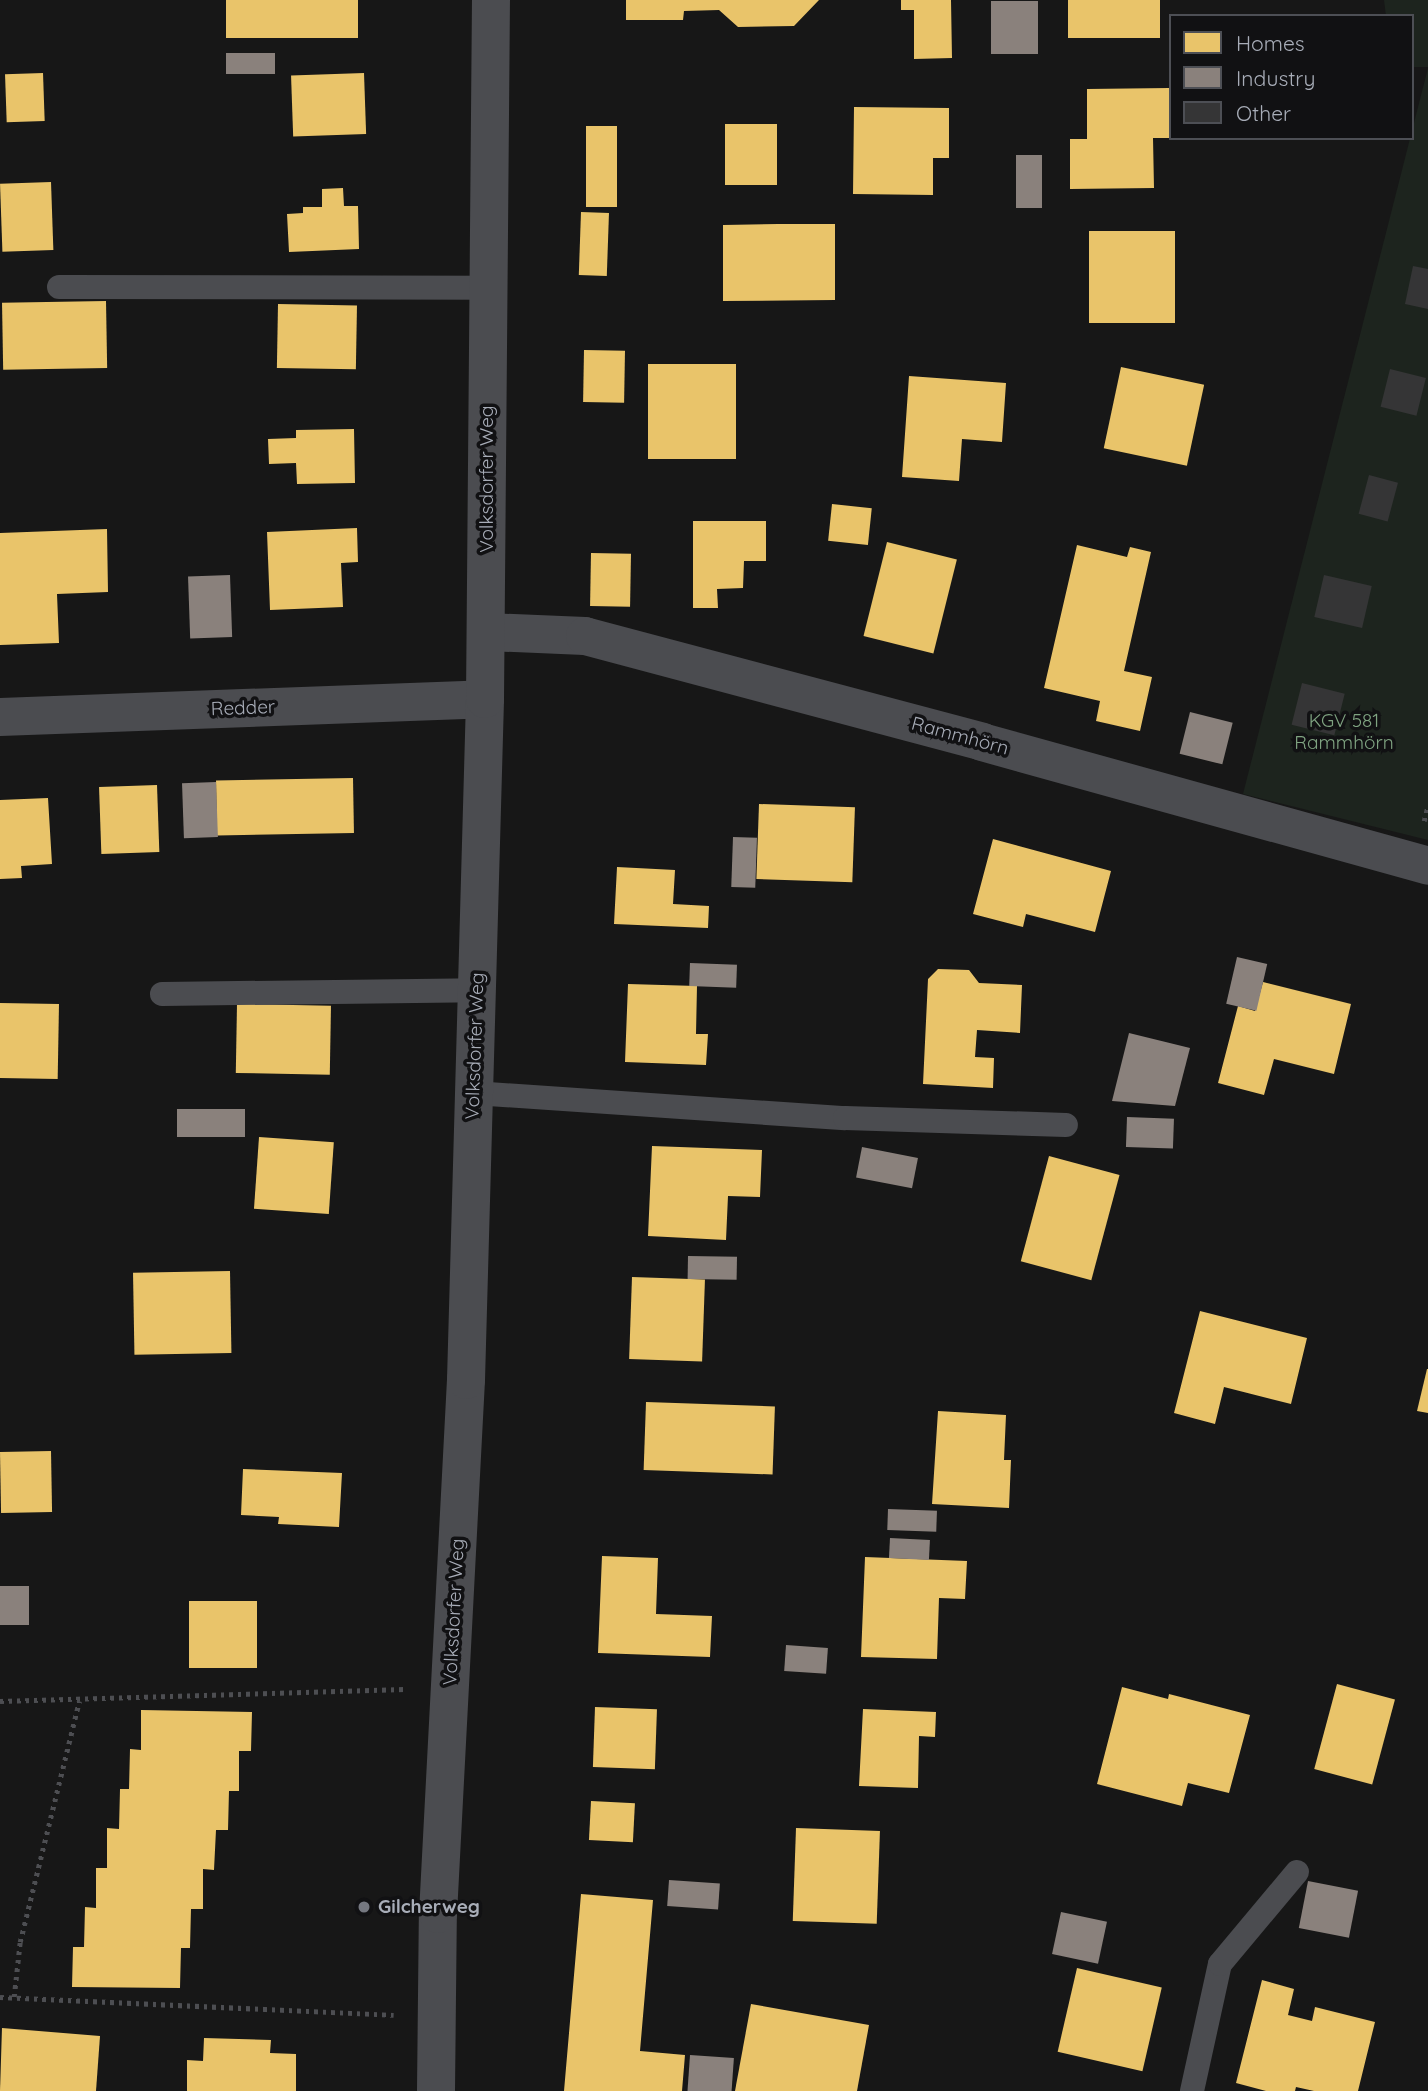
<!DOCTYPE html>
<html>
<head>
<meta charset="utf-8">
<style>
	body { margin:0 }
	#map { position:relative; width:1428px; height:2091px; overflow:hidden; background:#171717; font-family:Quicksand,sans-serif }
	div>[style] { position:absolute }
	.green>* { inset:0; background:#1d241e }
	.homes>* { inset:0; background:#e9c46a; transform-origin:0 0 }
	.industry>* { inset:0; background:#8a817c; transform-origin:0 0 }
	.building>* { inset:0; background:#353536; transform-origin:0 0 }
	.path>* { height:4.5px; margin-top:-2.25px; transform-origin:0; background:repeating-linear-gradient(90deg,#4d4e52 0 3.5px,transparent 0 8.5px) }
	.service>* { height:24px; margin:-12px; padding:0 12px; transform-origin:12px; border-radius:12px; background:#4b4c50 }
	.minor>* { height:38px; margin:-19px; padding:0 19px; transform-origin:19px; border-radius:19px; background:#4b4c50 }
	.tertiary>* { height:38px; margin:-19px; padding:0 19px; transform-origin:19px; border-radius:19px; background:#4b4c50 }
	.dots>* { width:19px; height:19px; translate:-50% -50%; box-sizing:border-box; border:4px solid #111113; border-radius:50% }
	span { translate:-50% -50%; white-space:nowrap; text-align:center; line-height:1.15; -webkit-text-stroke:7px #111113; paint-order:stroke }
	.street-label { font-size:19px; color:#a8adb8 }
	.park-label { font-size:19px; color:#7fa381 }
	.poi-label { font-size:19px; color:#a8adb8; font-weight:700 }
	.left { translate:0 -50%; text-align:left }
	.legend { position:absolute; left:1169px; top:14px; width:245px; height:126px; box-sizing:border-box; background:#111113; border:2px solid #4d4f55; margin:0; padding:9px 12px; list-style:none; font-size:21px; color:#a8adb8 }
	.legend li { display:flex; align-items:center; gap:14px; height:35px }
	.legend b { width:35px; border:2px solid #4d4f55 }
</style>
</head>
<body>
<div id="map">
	<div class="green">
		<div style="clip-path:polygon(1384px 0,1428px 0,1428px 67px,1412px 67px,1412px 16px,1386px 16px)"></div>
		<div style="clip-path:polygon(1428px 68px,1428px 840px,1243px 794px)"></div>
	</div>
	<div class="homes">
		<div style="left:226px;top:0;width:132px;height:38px"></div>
		<div style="clip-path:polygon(626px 0,819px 0,794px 26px,738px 27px,719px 10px,684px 11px,683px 20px,626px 20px)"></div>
		<div style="clip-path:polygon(901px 0,951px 0,952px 58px,914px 59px,914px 10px,901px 10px)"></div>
		<div style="left:1068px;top:0;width:92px;height:38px"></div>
		<div style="left:43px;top:73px;width:48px;height:38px;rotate:88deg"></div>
		<div style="left:364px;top:73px;width:61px;height:73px;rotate:88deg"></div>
		<div style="clip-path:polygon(1169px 88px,1169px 138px,1153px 138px,1154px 188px,1070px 189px,1070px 139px,1087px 139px,1087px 89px)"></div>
		<div style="clip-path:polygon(854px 107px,949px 108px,949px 158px,933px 158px,933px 195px,853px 194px)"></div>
		<div style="left:777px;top:124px;width:61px;height:52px;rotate:90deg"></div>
		<div style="left:586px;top:126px;width:31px;height:81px"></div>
		<div style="left:51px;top:182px;width:68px;height:51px;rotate:88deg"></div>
		<div style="clip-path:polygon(343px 188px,344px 206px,358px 206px,359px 249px,289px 252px,287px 214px,303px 213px,303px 207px,322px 207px,322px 189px)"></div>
		<div style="left:581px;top:212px;width:28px;height:63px;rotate:2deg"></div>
		<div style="clip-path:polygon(778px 224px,835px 224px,835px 300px,723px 301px,723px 225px)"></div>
		<div style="left:1175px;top:231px;width:92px;height:86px;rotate:90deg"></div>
		<div style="left:106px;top:301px;width:67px;height:104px;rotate:89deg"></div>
		<div style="left:278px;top:304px;width:79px;height:64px;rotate:1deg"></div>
		<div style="left:584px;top:350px;width:41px;height:52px;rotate:1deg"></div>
		<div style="left:648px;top:364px;width:88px;height:95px"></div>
		<div style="left:1121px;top:367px;width:85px;height:83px;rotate:12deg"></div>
		<div style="clip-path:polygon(909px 376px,1006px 383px,1002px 442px,962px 439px,959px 481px,902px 477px)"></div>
		<div style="clip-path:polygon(354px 429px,355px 483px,297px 484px,296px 463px,269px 464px,268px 439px,296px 438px,296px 430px)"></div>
		<div style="left:832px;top:504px;width:40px;height:37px;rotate:6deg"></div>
		<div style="clip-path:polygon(693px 521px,766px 521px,766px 561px,744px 561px,743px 588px,717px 589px,718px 608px,693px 608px)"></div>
		<div style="clip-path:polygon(357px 528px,358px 562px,341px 563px,343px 607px,270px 610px,267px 532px)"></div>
		<div style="clip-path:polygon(107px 529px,108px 592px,57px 594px,59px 643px,0 645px,0 533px)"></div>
		<div style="left:887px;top:542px;width:72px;height:97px;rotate:14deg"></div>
		<div style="clip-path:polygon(1077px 545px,1127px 557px,1130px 547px,1151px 552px,1124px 671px,1152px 677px,1140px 731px,1096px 721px,1100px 701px,1044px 688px)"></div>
		<div style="left:591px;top:553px;width:40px;height:53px;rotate:1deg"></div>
		<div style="left:353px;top:778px;width:55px;height:137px;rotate:89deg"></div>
		<div style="left:157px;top:785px;width:67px;height:58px;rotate:88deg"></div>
		<div style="clip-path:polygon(48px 798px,52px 864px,21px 866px,22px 878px,0 879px,0 800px)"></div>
		<div style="left:759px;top:804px;width:96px;height:75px;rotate:2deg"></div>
		<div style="clip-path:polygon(993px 839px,1111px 871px,1095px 932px,1026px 914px,1023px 927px,973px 914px)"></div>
		<div style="clip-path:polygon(617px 867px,675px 870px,673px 904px,709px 906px,708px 928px,614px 924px)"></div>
		<div style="clip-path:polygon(938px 969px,969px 970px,979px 983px,1022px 985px,1020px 1033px,977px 1030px,975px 1057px,994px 1058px,993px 1088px,923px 1084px,928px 979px)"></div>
		<div style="clip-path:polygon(1263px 982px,1351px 1004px,1334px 1074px,1274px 1059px,1264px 1095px,1218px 1083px,1238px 1006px,1255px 1011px)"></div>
		<div style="clip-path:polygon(628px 984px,697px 986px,696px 1034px,708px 1034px,706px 1065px,625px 1062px)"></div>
		<div style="left:0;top:1003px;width:59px;height:75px;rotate:1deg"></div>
		<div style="left:237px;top:1004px;width:94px;height:69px;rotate:1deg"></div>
		<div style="left:259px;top:1137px;width:75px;height:72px;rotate:4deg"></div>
		<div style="clip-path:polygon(652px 1146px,762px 1150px,760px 1197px,728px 1196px,726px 1240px,648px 1236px)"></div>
		<div style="left:1049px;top:1156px;width:73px;height:109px;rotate:15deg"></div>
		<div style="left:230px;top:1271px;width:82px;height:97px;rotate:89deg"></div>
		<div style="left:632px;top:1277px;width:73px;height:82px;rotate:2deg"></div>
		<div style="clip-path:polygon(1200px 1311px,1307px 1338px,1291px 1404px,1224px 1387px,1215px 1424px,1174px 1413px)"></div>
		<div style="clip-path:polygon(1427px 1369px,1428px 1369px,1428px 1413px,1417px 1411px)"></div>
		<div style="left:646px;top:1402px;width:129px;height:68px;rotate:2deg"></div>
		<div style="clip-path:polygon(938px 1411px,1006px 1415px,1004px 1460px,1011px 1460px,1009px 1508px,932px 1504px)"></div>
		<div style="left:51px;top:1451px;width:61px;height:51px;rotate:89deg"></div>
		<div style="clip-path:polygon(243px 1469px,342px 1473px,339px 1527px,278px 1524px,279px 1517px,241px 1515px)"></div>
		<div style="clip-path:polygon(602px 1556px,658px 1558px,656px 1614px,712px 1616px,710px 1657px,598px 1653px)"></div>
		<div style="clip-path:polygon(865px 1557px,967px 1561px,965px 1599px,939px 1598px,937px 1659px,861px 1657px)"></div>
		<div style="left:257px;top:1601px;width:67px;height:68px;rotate:90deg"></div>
		<div style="left:1337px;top:1684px;width:60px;height:88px;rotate:15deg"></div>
		<div style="clip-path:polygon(1122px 1687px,1168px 1699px,1169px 1694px,1250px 1715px,1229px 1793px,1188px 1783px,1182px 1806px,1097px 1784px)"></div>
		<div style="left:595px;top:1707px;width:62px;height:60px;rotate:2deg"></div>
		<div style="clip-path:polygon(863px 1709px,936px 1712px,935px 1737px,919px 1736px,918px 1788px,859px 1786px)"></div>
		<div style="clip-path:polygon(141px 1710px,252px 1712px,251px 1751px,239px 1751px,239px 1791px,229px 1791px,228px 1830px,216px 1830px,214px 1870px,203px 1869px,203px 1909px,191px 1909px,190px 1948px,181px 1948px,180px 1988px,72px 1987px,73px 1947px,84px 1947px,85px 1907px,96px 1908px,96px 1868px,107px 1868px,107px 1828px,119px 1829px,120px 1789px,129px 1789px,130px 1749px,141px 1750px)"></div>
		<div style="left:591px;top:1801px;width:44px;height:39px;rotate:3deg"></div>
		<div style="left:796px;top:1828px;width:84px;height:93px;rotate:2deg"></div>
		<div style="clip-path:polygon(581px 1894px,653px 1900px,640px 2051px,685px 2055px,682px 2091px,564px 2091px)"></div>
		<div style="left:1077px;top:1968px;width:87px;height:86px;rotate:13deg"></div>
		<div style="clip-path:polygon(1262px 1980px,1294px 1989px,1288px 2015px,1312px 2021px,1315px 2007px,1375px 2022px,1358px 2091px,1314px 2091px,1296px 2087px,1295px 2091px,1266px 2091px,1236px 2083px)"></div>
		<div style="clip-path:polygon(751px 2004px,869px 2025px,857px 2091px,735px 2091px)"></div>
		<div style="clip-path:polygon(2px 2028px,100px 2036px,96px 2091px,0 2091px)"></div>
		<div style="clip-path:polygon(204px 2038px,271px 2040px,270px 2053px,296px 2054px,296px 2091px,187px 2091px,187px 2060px,203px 2061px)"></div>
	</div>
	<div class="industry">
		<div style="left:991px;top:1px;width:47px;height:53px"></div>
		<div style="left:275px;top:53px;width:21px;height:49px;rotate:90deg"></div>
		<div style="left:1016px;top:155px;width:26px;height:53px"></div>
		<div style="left:230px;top:575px;width:62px;height:42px;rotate:88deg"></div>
		<div style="left:1190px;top:712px;width:44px;height:43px;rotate:14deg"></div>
		<div style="left:216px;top:782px;width:55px;height:34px;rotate:88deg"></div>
		<div style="left:733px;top:837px;width:24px;height:50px;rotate:2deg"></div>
		<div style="left:1237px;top:957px;width:31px;height:48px;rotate:13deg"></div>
		<div style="left:690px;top:963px;width:47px;height:23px;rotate:2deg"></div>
		<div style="clip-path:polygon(1129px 1033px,1190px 1048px,1175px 1106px,1112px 1101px)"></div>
		<div style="left:177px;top:1109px;width:68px;height:28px"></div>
		<div style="left:1127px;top:1117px;width:47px;height:30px;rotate:2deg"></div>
		<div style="left:862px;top:1147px;width:57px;height:31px;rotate:11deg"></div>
		<div style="left:688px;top:1256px;width:49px;height:23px;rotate:1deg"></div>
		<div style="left:888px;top:1509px;width:49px;height:21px;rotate:2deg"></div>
		<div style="left:890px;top:1538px;width:40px;height:20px;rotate:3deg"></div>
		<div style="left:0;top:1586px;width:29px;height:39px"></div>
		<div style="left:786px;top:1645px;width:42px;height:26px;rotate:4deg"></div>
		<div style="left:669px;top:1880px;width:51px;height:26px;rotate:4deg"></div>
		<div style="left:1308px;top:1881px;width:51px;height:48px;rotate:11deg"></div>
		<div style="left:1061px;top:1912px;width:47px;height:43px;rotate:12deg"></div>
		<div style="left:690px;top:2055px;width:44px;height:36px;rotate:4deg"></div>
	</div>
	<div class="building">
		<div style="clip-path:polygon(1413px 266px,1428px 269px,1428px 309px,1405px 304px)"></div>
		<div style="left:1390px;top:369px;width:37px;height:39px;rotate:14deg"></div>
		<div style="left:1369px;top:475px;width:30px;height:40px;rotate:15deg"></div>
		<div style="left:1324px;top:575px;width:49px;height:43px;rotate:13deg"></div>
		<div style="left:1302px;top:683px;width:44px;height:43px;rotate:14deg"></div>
	</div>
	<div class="path">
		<div style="left:1424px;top:821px;width:16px;rotate:-76deg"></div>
		<div style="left:0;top:1701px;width:405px;rotate:-1.7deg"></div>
		<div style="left:0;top:1997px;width:394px;rotate:2.6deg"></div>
		<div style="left:14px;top:1997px;width:55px;rotate:-83.8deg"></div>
		<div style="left:20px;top:1942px;width:248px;rotate:-76.2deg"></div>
	</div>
	<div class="service">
		<div style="left:59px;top:287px;width:430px;rotate:0.1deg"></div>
		<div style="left:162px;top:994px;width:314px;rotate:-0.7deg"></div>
		<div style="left:474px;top:1093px;width:372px;rotate:3.9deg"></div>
		<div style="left:845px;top:1118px;width:221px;rotate:1.8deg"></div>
		<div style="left:1192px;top:2091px;width:130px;rotate:-77.6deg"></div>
		<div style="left:1220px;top:1964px;width:120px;rotate:-50.1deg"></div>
	</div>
	<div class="minor">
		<div style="left:487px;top:632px;width:98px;rotate:2.3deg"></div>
		<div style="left:585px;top:636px;width:411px;rotate:14.9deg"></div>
		<div style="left:982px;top:742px;width:463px;rotate:15.5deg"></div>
		<div style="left:0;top:717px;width:485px;rotate:-2.1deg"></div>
	</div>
	<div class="tertiary">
		<div style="left:436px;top:2091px;width:177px;rotate:-89.4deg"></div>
		<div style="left:438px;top:1914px;width:535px;rotate:-87deg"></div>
		<div style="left:466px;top:1380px;width:681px;rotate:-88.4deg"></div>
		<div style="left:485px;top:699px;width:699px;rotate:-89.51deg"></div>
	</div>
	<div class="dots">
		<div style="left:364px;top:1907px;background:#757880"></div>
	</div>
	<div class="street-label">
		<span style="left:487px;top:479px;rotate:-90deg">Volksdorfer Weg</span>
		<span style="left:243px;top:708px;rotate:-2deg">Redder</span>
		<span style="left:960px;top:736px;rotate:15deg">Rammhörn</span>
		<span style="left:475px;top:1046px;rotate:-88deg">Volksdorfer Weg</span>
		<span style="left:454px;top:1612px;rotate:-87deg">Volksdorfer Weg</span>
	</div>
	<div class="park-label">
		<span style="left:1344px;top:732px">KGV 581<br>Rammhörn</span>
	</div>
	<div class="poi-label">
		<span class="left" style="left:378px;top:1907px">Gilcherweg</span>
	</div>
	<ul class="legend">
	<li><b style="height:19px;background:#e9c46a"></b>Homes</li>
	<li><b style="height:19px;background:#8a817c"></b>Industry</li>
	<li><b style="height:19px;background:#353536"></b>Other</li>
	</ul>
</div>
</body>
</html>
